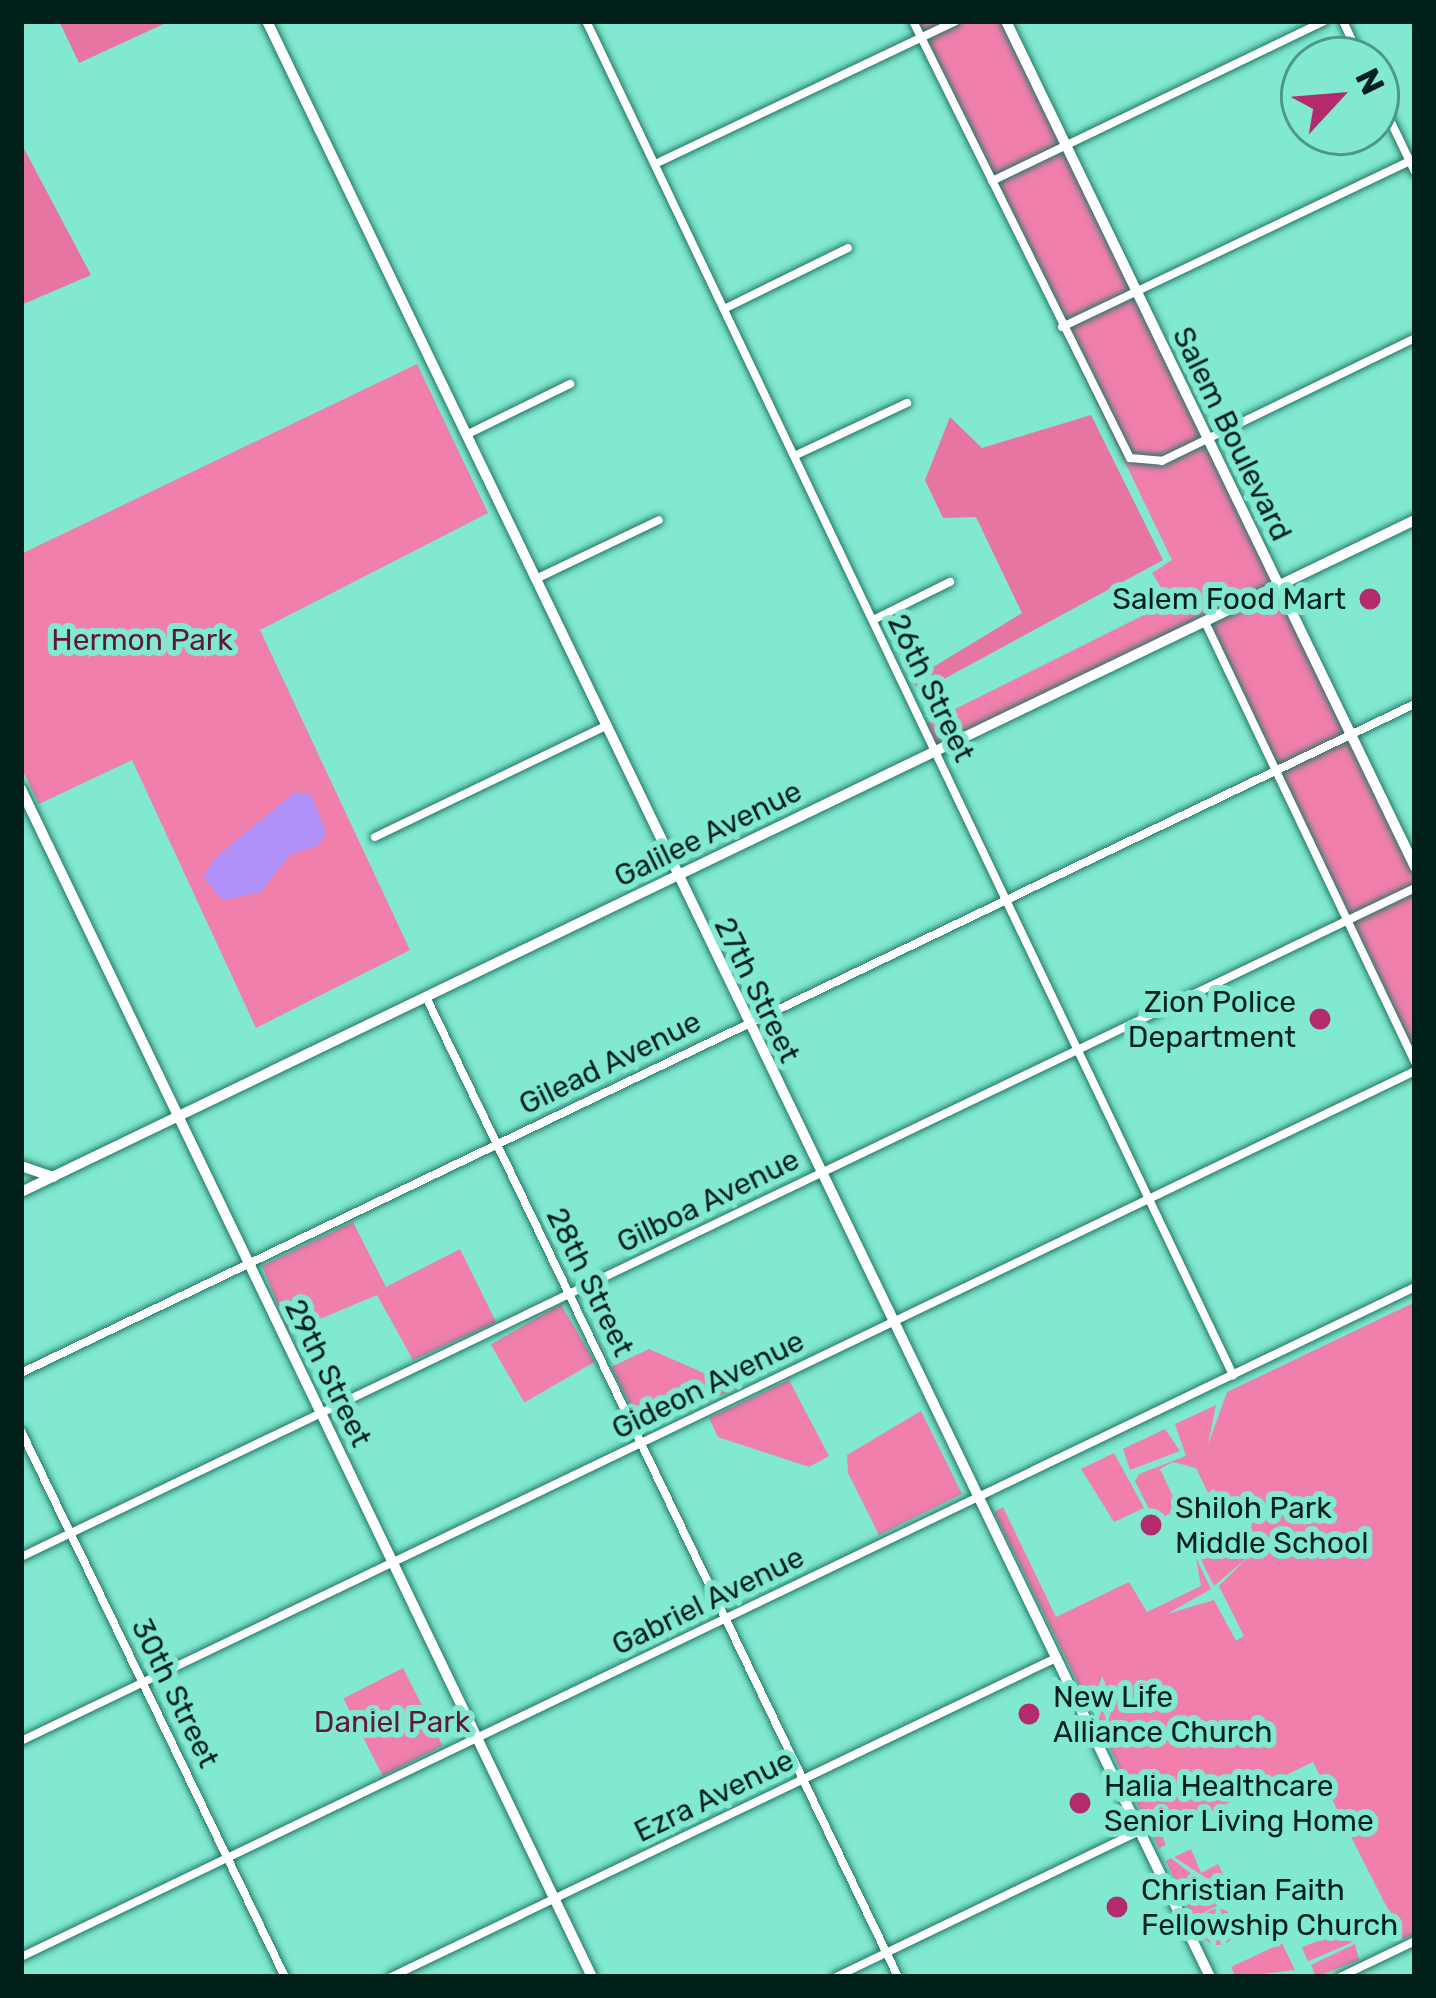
<!DOCTYPE html>
<html>
<head>
<meta charset="utf-8">
<style>
	body { margin:0 }
	#map { position:relative; width:1436px; height:1998px; overflow:hidden; background:#80e9d0; font-family:Rubik,sans-serif }
	div>[style] { position:absolute }
	.green>* { inset:0; background:#f07fac; transform-origin:0 0 }
	.round { border-radius:50% }
	.forest>* { inset:0; background:#e775a2 }
	.water>* { inset:0; background:#b192fa }
	.roads { filter:drop-shadow(0 0 3px #217665) drop-shadow(0 0 3px #217665) }
	.street>* { height:8px; margin:-4px; padding:0 4px; transform-origin:4px; border-radius:4px; background:#fff }
	.secondary>* { height:10px; margin:-5px; padding:0 5px; transform-origin:5px; border-radius:5px; background:#fff }
	.dots>* { width:33px; height:33px; translate:-50% -50%; box-sizing:border-box; border:6px solid #80e9d0; border-radius:50% }
	span { translate:-50% -50%; white-space:nowrap; text-align:center; line-height:1.15; -webkit-text-stroke:12px #80e9d0; paint-order:stroke }
	.street-label { font-size:30px; color:#002019 }
	.poi-label { font-size:30px; color:#002019 }
	.right { translate:-100% -50%; text-align:right }
	.left { translate:0 -50%; text-align:left }
	.park-label { font-size:30px; color:#5f1838 }
	.frame { position:absolute; inset:0; border:24px solid #002019; pointer-events:none }
	.north { position:absolute; left:1280px; top:36px; width:120px; height:120px; box-sizing:border-box; background:#80e9d0; border:3px solid #4d9987; border-radius:50%; rotate:64deg; font-size:33px; font-weight:700; line-height:48px; text-align:center; color:#002019 }
	.north::after { content:''; display:block; margin:auto; width:42px; height:54px; background:#b32b6c; clip-path:polygon(50% 0,100% 100%,50% 72%,0 100%) }
</style>
</head>
<body>
<div id="map">
	<div class="green">
		<div style="clip-path:polygon(913px 21px,1006px 21px,1415px 868px,1415px 1062px,1205px 622px,935px 751px,923px 725px,1170px 602px,1152px 573px,1172px 560px)"></div>
		<div style="clip-path:polygon(417px 364px,488px 513px,260px 630px,410px 950px,256px 1028px,132px 760px,39px 804px,21px 767px,21px 554px)"></div>
		<div style="clip-path:polygon(353px 1222px,386px 1287px,460px 1249px,496px 1322px,413px 1360px,377px 1295px,289px 1332px,262px 1266px)"></div>
		<div style="clip-path:polygon(1415px 1302px,1415px 1934px,1403px 1939px,1313px 1762px,1162px 1835px,1166px 1845px,1159px 1848px,994px 1512px,1003px 1507px,1056px 1617px,1129px 1582px,1147px 1612px,1201px 1586px,1196px 1558px,1211px 1589px,1167px 1614px,1214px 1600px,1236px 1641px,1244px 1636px,1219px 1586px,1248px 1557px,1214px 1586px,1190px 1537px,1245px 1556px,1252px 1523px,1227px 1512px,1231px 1506px,1213px 1489px,1208px 1493px,1196px 1468px,1173px 1462px,1160px 1469px,1179px 1509px,1155px 1521px,1135px 1481px,1139px 1474px,1186px 1456px,1175px 1424px,1216px 1405px,1208px 1445px,1227px 1392px)"></div>
		<div style="left:561px;top:1304px;width:67px;height:81px;rotate:60deg"></div>
		<div style="clip-path:polygon(649px 1349px,738px 1388px,642px 1428px,611px 1367px)"></div>
		<div style="clip-path:polygon(789px 1380px,829px 1456px,809px 1467px,718px 1437px,709px 1418px)"></div>
		<div style="clip-path:polygon(921px 1411px,962px 1494px,879px 1535px,848px 1473px,847px 1455px)"></div>
		<div style="clip-path:polygon(1165px 1429px,1180px 1451px,1130px 1470px,1123px 1449px)"></div>
		<div style="clip-path:polygon(1114px 1453px,1144px 1508px,1114px 1522px,1081px 1469px)"></div>
		<div style="left:403px;top:1668px;width:87px;height:67px;rotate:63deg"></div>
		<div style="clip-path:polygon(1191px 1849px,1201px 1873px,1218px 1864px,1235px 1897px,1174px 1857px)"></div>
		<div style="clip-path:polygon(1171px 1858px,1227px 1901px,1193px 1918px,1166px 1861px)"></div>
		<div class="round" style="left:1200px;top:1909px;width:36px;height:36px"></div>
		<div style="left:1348px;top:1928px;width:15px;height:50px;rotate:67deg"></div>
		<div style="clip-path:polygon(1282px 1943px,1295px 1970px,1236px 1977px,1231px 1967px)"></div>
		<div style="clip-path:polygon(1355px 1944px,1359px 1960px,1316px 1977px,1311px 1965px)"></div>
	</div>
	<div class="forest">
		<div style="clip-path:polygon(59px 21px,170px 21px,79px 63px)"></div>
		<div style="clip-path:polygon(21px 143px,91px 275px,21px 305px)"></div>
		<div style="clip-path:polygon(1091px 415px,1163px 560px,920px 692px,912px 680px,1022px 613px,976px 517px,943px 518px,925px 480px,950px 417px,982px 448px)"></div>
	</div>
	<div class="water">
		<div style="clip-path:polygon(295px 792px,311px 794px,326px 832px,318px 846px,290px 854px,260px 893px,222px 900px,203px 877px,216px 857px)"></div>
	</div>
	<div class="roads">
		<div class="street">
			<div style="left:586px;top:21px;width:1501px;rotate:64.46deg"></div>
			<div style="left:913px;top:21px;width:488px;rotate:63.6deg"></div>
			<div style="left:1130px;top:458px;width:32px;rotate:5deg"></div>
			<div style="left:1162px;top:461px;width:281px;rotate:-25.9deg"></div>
			<div style="left:1343px;top:21px;width:43px;rotate:65.2deg"></div>
			<div style="left:1376px;top:91px;width:90px;rotate:64.3deg"></div>
			<div style="left:655px;top:164px;width:333px;rotate:-25.4deg"></div>
			<div style="left:992px;top:181px;width:369px;rotate:-25.7deg"></div>
			<div style="left:724px;top:309px;width:138px;rotate:-26.2deg"></div>
			<div style="left:1062px;top:327px;width:391px;rotate:-25.5deg"></div>
			<div style="left:466px;top:435px;width:116px;rotate:-26.1deg"></div>
			<div style="left:794px;top:456px;width:125px;rotate:-25.1deg"></div>
			<div style="left:536px;top:579px;width:136px;rotate:-25.6deg"></div>
			<div style="left:873px;top:620px;width:86px;rotate:-26.3deg"></div>
			<div style="left:1205px;top:622px;width:488px;rotate:64.5deg"></div>
			<div style="left:375px;top:837px;width:254px;rotate:-25.7deg"></div>
			<div style="left:426px;top:997px;width:1088px;rotate:64.28deg"></div>
			<div style="left:21px;top:1373px;width:1546px;rotate:-25.64deg"></div>
			<div style="left:21px;top:1431px;width:606px;rotate:64.2deg"></div>
			<div style="left:21px;top:1557px;width:1546px;rotate:-25.64deg"></div>
			<div style="left:21px;top:1741px;width:1547px;rotate:-25.67deg"></div>
			<div style="left:21px;top:1957px;width:1547px;rotate:-25.67deg"></div>
			<div style="left:391px;top:1977px;width:738px;rotate:-25.63deg"></div>
			<div style="left:836px;top:1977px;width:337px;rotate:-25.7deg"></div>
			<div style="left:1340px;top:1977px;width:83px;rotate:-25.6deg"></div>
		</div>
		<div class="secondary">
			<div style="left:267px;top:21px;width:2171px;rotate:64.26deg"></div>
			<div style="left:1006px;top:21px;width:940px;rotate:64.2deg"></div>
			<div style="left:21px;top:789px;width:1318px;rotate:64.33deg"></div>
			<div style="left:21px;top:1166px;width:34px;rotate:19deg"></div>
			<div style="left:21px;top:1192px;width:1548px;rotate:-25.74deg"></div>
		</div>
	</div>
	<div class="dots">
		<div style="left:1370px;top:599px;background:#b32b6c"></div>
		<div style="left:1320px;top:1019px;background:#b32b6c"></div>
		<div style="left:1151px;top:1525px;background:#b32b6c"></div>
		<div style="left:1029px;top:1714px;background:#b32b6c"></div>
		<div style="left:1080px;top:1803px;background:#b32b6c"></div>
		<div style="left:1117px;top:1907px;background:#b32b6c"></div>
	</div>
	<div class="street-label">
		<span style="left:1232px;top:434px;rotate:64deg">Salem Boulevard</span>
		<span style="left:931px;top:688px;rotate:64deg">26th Street</span>
		<span style="left:708px;top:834px;rotate:-26deg">Galilee Avenue</span>
		<span style="left:757px;top:990px;rotate:64deg">27th Street</span>
		<span style="left:610px;top:1063px;rotate:-26deg">Gilead Avenue</span>
		<span style="left:708px;top:1201px;rotate:-26deg">Gilboa Avenue</span>
		<span style="left:590px;top:1282px;rotate:64deg">28th Street</span>
		<span style="left:328px;top:1373px;rotate:64deg">29th Street</span>
		<span style="left:708px;top:1385px;rotate:-26deg">Gideon Avenue</span>
		<span style="left:708px;top:1601px;rotate:-26deg">Gabriel Avenue</span>
		<span style="left:175px;top:1693px;rotate:64deg">30th Street</span>
		<span style="left:714px;top:1796px;rotate:-26deg">Ezra Avenue</span>
	</div>
	<div class="poi-label">
		<span class="right" style="left:1346px;top:599px">Salem Food Mart</span>
		<span class="right" style="left:1296px;top:1019px">Zion Police<br>Department</span>
		<span class="left" style="left:1175px;top:1525px">Shiloh Park<br>Middle School</span>
		<span class="left" style="left:1053px;top:1714px">New Life<br>Alliance Church</span>
		<span class="left" style="left:1104px;top:1803px">Halia Healthcare<br>Senior Living Home</span>
		<span class="left" style="left:1141px;top:1907px">Christian Faith<br>Fellowship Church</span>
	</div>
	<div class="park-label">
		<span style="left:142px;top:640px">Hermon Park</span>
		<span style="left:392px;top:1722px">Daniel Park</span>
	</div>
	<div class="frame"></div>
	<div class="north">N</div>
</div>
</body>
</html>
